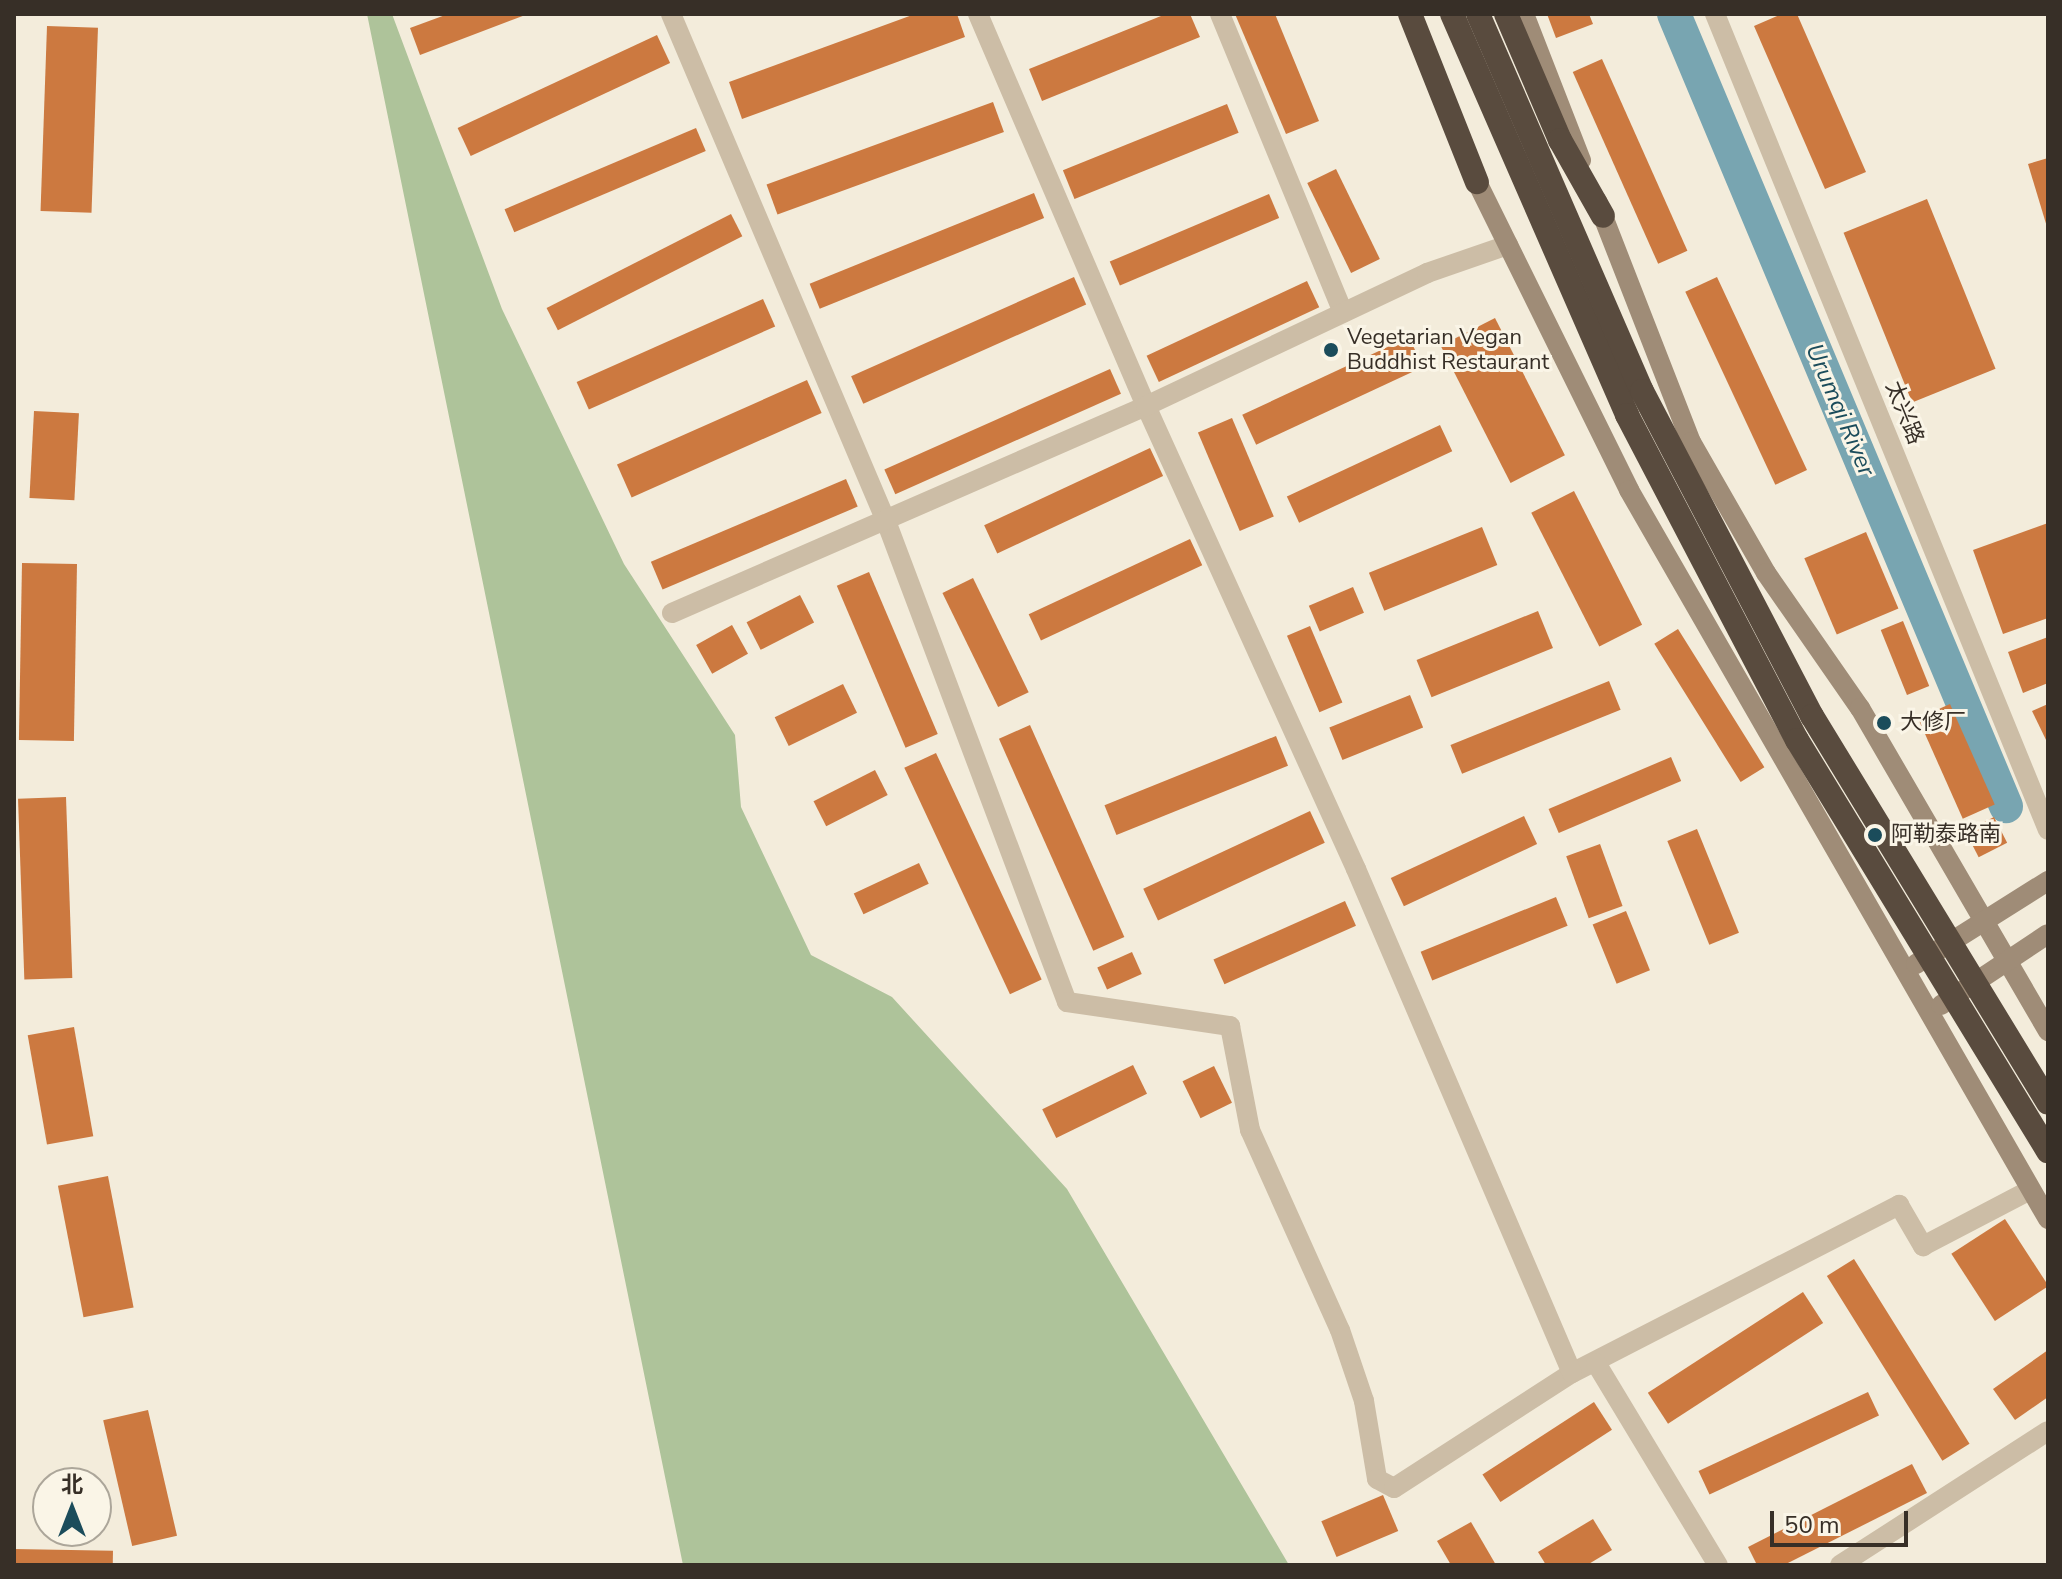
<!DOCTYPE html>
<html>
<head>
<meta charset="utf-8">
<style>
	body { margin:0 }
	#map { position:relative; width:2062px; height:1579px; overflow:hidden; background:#f3ecdb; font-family:"Nunito Sans","Noto Sans SC",sans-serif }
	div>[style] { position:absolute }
	.green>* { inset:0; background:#aec39a }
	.river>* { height:34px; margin:-17px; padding:0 17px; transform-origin:17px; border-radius:17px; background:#78a5b1 }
	.building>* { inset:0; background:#cc7940; transform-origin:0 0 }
	.street>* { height:20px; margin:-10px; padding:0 10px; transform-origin:10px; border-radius:10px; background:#ccbda6 }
	.secondary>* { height:20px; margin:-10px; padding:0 10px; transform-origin:10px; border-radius:10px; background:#9f8c77 }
	.highway>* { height:24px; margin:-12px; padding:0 12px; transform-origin:12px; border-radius:12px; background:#594b3e }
	.highway-bridge>* { height:24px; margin:-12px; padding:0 12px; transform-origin:12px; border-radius:12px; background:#594b3e }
	.dots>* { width:22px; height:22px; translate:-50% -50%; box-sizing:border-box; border:4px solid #faf5e7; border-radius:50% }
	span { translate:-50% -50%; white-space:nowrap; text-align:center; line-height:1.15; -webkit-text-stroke:6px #faf5e7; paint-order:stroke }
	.poi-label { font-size:22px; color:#372f27 }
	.left { translate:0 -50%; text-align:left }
	.street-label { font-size:22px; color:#372f27 }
	.water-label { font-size:24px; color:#1b4c5b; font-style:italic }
	.frame { position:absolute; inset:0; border:16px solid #372f27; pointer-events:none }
	.north { position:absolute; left:32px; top:1467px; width:80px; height:80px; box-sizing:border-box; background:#faf5e7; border:2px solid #aca69a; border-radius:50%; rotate:0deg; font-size:22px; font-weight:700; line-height:32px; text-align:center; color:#372f27 }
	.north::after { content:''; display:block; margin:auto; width:28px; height:36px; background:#1b4c5b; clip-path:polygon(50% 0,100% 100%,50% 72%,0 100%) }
	.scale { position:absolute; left:1770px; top:1511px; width:138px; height:36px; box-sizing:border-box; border:4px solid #372f27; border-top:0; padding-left:10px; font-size:24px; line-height:28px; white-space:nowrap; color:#372f27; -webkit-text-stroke:6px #faf5e7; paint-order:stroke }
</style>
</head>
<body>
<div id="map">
	<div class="green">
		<div style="clip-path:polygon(367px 14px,392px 14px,502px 309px,624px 564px,735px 735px,741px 807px,811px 955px,892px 997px,1067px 1189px,1289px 1565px,683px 1565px)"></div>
	</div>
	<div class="river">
		<div style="left:1674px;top:14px;width:859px;rotate:67.26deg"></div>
	</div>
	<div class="building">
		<div style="clip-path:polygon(448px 14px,528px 14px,420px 55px,410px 28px)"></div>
		<div style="clip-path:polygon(915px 14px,957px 14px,965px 37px,742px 119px,729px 82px)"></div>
		<div style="clip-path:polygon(1166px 14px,1190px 14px,1200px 37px,1042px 101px,1029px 69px)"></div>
		<div style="clip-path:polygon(1235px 14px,1275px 14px,1319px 121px,1286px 134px)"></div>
		<div style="clip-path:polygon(1547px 14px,1589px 14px,1593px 24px,1556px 38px)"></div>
		<div style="clip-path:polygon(1782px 14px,1797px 14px,1866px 172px,1825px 189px,1754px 26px)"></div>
		<div style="left:47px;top:26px;width:51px;height:185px;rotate:2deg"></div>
		<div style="left:657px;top:35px;width:31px;height:220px;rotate:65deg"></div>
		<div style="left:1602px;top:59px;width:210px;height:32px;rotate:66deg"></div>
		<div style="left:993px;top:102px;width:32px;height:241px;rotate:70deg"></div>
		<div style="left:1227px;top:104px;width:31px;height:177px;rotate:68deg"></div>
		<div style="left:696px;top:128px;width:25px;height:208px;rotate:67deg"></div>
		<div style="clip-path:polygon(2048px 158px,2048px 227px,2047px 227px,2028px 164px)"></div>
		<div style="left:1336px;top:169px;width:100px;height:32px;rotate:64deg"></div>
		<div style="left:1034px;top:193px;width:27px;height:242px;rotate:68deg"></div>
		<div style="left:1269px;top:194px;width:26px;height:173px;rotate:67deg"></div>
		<div style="left:1927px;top:199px;width:183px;height:90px;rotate:68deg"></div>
		<div style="left:731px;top:214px;width:25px;height:207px;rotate:63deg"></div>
		<div style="left:1074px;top:277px;width:30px;height:244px;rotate:66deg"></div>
		<div style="left:1717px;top:277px;width:213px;height:35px;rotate:65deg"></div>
		<div style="left:1307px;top:281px;width:29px;height:177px;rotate:65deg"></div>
		<div style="left:763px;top:299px;width:30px;height:204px;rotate:66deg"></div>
		<div style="left:1495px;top:318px;width:154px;height:61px;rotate:63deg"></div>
		<div style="left:1409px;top:337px;width:33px;height:184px;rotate:65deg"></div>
		<div style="left:1110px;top:369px;width:27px;height:247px;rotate:66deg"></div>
		<div style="left:807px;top:380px;width:36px;height:208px;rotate:66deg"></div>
		<div style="left:34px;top:411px;width:45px;height:87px;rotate:3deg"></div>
		<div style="left:1232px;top:418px;width:107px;height:37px;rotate:67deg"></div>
		<div style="left:1440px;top:425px;width:29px;height:169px;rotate:65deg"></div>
		<div style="left:1150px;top:448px;width:31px;height:183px;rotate:65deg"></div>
		<div style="left:846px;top:479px;width:30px;height:212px;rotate:67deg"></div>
		<div style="left:1574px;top:491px;width:150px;height:48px;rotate:63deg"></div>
		<div style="clip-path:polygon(2048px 523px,2048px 618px,2003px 634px,1973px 550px)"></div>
		<div style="left:1482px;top:527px;width:41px;height:122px;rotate:68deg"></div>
		<div style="left:1866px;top:532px;width:83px;height:67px;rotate:67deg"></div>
		<div style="left:1190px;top:539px;width:29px;height:178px;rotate:65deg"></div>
		<div style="left:22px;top:563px;width:55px;height:177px;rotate:1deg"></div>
		<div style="left:869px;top:572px;width:176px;height:35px;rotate:67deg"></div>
		<div style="left:973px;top:578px;width:127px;height:34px;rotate:64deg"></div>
		<div style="left:1353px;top:587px;width:28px;height:48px;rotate:67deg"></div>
		<div style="left:800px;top:595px;width:31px;height:60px;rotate:63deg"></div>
		<div style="left:1538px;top:611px;width:40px;height:131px;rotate:68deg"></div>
		<div style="left:1903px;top:621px;width:70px;height:24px;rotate:68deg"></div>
		<div style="left:732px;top:625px;width:33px;height:41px;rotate:61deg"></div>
		<div style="left:1310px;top:626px;width:83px;height:25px;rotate:67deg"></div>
		<div style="left:1678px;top:629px;width:163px;height:28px;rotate:58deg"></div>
		<div style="clip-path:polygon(2048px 637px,2048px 683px,2023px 693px,2008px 652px)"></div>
		<div style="left:1609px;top:681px;width:31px;height:171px;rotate:68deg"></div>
		<div style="left:843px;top:684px;width:32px;height:76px;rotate:64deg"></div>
		<div style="left:1410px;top:695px;width:35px;height:87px;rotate:68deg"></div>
		<div style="left:1950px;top:704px;width:110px;height:35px;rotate:66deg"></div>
		<div style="clip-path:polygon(2048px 704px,2048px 744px,2032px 711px)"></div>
		<div style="left:1030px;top:725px;width:232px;height:34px;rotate:66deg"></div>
		<div style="left:1276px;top:736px;width:32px;height:185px;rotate:68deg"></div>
		<div style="left:936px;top:753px;width:250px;height:35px;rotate:65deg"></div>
		<div style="left:1671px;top:757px;width:26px;height:133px;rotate:67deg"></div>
		<div style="left:875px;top:770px;width:28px;height:69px;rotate:63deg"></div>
		<div style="left:66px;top:797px;width:181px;height:48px;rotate:88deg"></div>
		<div style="left:1310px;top:811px;width:35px;height:184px;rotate:65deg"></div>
		<div style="left:1524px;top:816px;width:31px;height:147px;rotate:65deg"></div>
		<div style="left:1994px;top:817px;width:29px;height:32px;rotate:63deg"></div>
		<div style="left:1697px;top:829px;width:112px;height:32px;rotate:68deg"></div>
		<div style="left:1600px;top:844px;width:66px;height:36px;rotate:70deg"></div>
		<div style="left:919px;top:863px;width:23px;height:72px;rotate:65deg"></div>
		<div style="left:1556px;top:897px;width:31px;height:146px;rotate:68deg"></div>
		<div style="left:1345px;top:901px;width:27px;height:144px;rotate:66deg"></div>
		<div style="left:1626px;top:911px;width:64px;height:36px;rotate:68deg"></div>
		<div style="left:1132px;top:952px;width:24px;height:38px;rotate:66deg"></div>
		<div style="left:74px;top:1027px;width:111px;height:47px;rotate:80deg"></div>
		<div style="left:1133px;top:1065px;width:32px;height:101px;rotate:64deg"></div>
		<div style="left:1214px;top:1066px;width:41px;height:35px;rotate:64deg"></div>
		<div style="left:108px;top:1176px;width:134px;height:51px;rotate:79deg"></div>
		<div style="left:2005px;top:1219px;width:80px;height:64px;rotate:57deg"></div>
		<div style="left:1854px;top:1259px;width:218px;height:32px;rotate:58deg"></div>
		<div style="left:1803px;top:1292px;width:37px;height:185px;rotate:57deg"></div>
		<div style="clip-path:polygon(2048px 1350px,2048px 1397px,2015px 1420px,1993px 1389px)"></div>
		<div style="left:1868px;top:1392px;width:26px;height:187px;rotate:65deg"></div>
		<div style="left:1594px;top:1402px;width:33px;height:133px;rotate:57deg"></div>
		<div style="left:148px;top:1410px;width:129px;height:46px;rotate:77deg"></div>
		<div style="clip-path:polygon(1912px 1464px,1927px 1493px,1784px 1565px,1757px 1565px,1748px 1547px)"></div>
		<div style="left:1383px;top:1495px;width:39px;height:67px;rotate:67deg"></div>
		<div style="clip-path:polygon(1593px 1519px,1612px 1550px,1587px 1565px,1546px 1565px,1538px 1552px)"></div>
		<div style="clip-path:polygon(1471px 1522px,1496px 1565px,1451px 1565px,1437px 1541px)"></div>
		<div style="left:14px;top:1549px;width:99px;height:16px;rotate:1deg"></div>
	</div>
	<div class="street">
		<div style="left:671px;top:14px;width:551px;rotate:67.02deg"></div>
		<div style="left:886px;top:521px;width:514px;rotate:69.38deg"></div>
		<div style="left:1067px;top:1002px;width:165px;rotate:8.4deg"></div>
		<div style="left:1230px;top:1026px;width:106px;rotate:79.1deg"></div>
		<div style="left:1250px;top:1130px;width:219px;rotate:65.8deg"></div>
		<div style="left:1340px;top:1330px;width:75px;rotate:71.3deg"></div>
		<div style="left:1364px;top:1401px;width:79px;rotate:80.5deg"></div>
		<div style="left:1377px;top:1479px;width:19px;rotate:28deg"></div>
		<div style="left:1394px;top:1488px;width:212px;rotate:-32.9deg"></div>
		<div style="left:1572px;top:1373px;width:368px;rotate:-27.2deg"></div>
		<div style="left:1899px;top:1205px;width:48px;rotate:59.7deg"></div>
		<div style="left:1923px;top:1246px;width:121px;rotate:-27.6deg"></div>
		<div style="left:978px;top:14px;width:426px;rotate:66.8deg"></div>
		<div style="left:1146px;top:406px;width:508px;rotate:65.6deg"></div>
		<div style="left:1356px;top:869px;width:548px;rotate:66.8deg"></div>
		<div style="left:1220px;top:14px;width:323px;rotate:67.6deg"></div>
		<div style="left:1715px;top:14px;width:881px;rotate:67.8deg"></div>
		<div style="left:672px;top:613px;width:517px;rotate:-23.59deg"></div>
		<div style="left:1146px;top:406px;width:311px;rotate:-25.3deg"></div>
		<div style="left:1427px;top:273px;width:86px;rotate:-19.1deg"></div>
		<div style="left:1596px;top:1363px;width:236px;rotate:58.9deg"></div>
		<div style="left:1840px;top:1565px;width:247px;rotate:-32.8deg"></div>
	</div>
	<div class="secondary">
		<div style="left:1524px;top:14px;width:157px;rotate:68.7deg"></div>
		<div style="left:1471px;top:170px;width:357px;rotate:63.7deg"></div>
		<div style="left:1629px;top:490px;width:841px;rotate:60.11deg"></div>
		<div style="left:1597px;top:201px;width:259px;rotate:68.7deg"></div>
		<div style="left:1691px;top:442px;width:151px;rotate:60.2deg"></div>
		<div style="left:1766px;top:573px;width:165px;rotate:55.2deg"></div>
		<div style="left:1860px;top:708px;width:374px;rotate:59.8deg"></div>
		<div style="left:1916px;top:964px;width:156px;rotate:-32.2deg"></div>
		<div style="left:1941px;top:1005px;width:128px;rotate:-33.6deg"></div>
	</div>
	<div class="highway">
		<div style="left:1410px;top:14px;width:181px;rotate:68.3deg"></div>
		<div style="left:1506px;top:14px;width:137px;rotate:66.8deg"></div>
		<div style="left:1560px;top:140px;width:87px;rotate:60.5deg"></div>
	</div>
	<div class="highway-bridge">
		<div style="left:1452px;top:14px;width:438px;rotate:66.4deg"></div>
		<div style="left:1627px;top:415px;width:367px;rotate:62.4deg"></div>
		<div style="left:1797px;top:740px;width:482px;rotate:58.6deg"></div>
		<div style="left:1478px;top:14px;width:411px;rotate:66.5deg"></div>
		<div style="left:1642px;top:391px;width:367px;rotate:62.4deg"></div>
		<div style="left:1812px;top:716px;width:453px;rotate:58.6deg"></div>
	</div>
	<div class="dots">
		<div style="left:1331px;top:350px;background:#1b4c5b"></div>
		<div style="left:1884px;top:723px;background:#1b4c5b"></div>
		<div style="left:1875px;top:835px;background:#1b4c5b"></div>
	</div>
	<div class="poi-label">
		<span class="left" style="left:1347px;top:350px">Vegetarian Vegan<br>Buddhist Restaurant</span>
		<span class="left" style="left:1900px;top:723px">大修厂</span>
		<span class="left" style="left:1891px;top:835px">阿勒泰路南</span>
	</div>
	<div class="street-label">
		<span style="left:1904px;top:413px;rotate:68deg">太兴路</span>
	</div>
	<div class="water-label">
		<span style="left:1840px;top:410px;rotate:67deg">Urumqi River</span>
	</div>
	<div class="frame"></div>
	<div class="north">北</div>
	<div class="scale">50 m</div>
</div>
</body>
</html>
